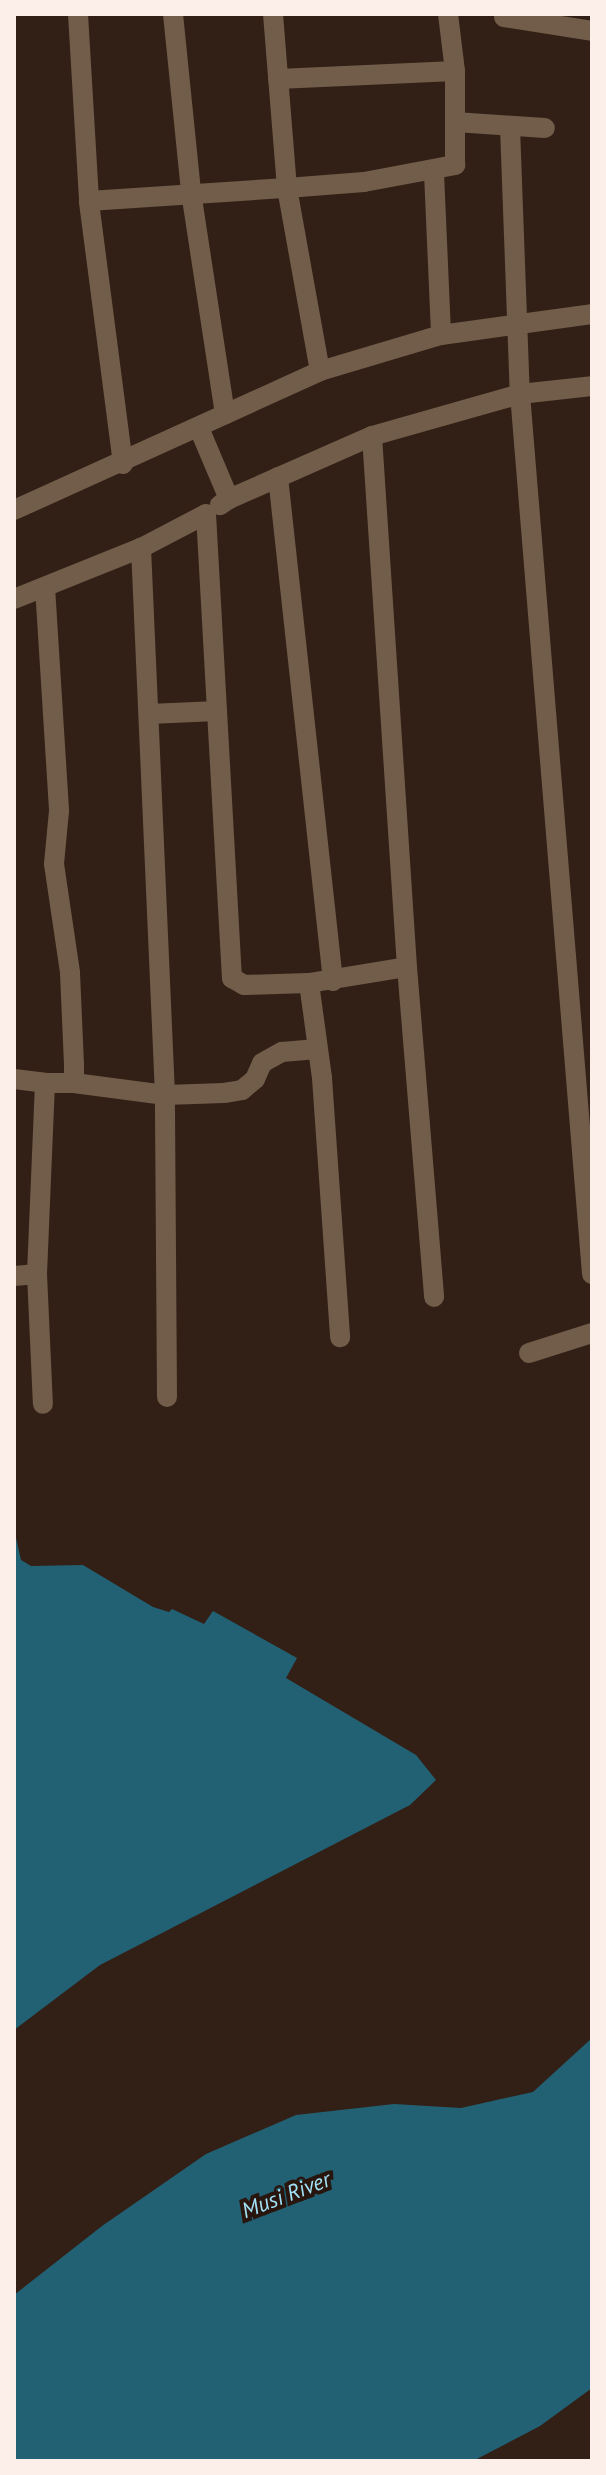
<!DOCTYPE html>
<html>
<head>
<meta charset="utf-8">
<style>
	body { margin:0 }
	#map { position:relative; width:606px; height:2475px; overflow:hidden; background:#322017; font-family:"PT Sans",sans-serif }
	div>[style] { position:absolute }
	.water>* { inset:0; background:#226174 }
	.minor>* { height:20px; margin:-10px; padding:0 10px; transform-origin:10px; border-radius:10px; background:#715d49 }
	span { translate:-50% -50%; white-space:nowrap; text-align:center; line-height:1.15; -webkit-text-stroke:8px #28160e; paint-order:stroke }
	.water-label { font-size:22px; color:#a2e2f8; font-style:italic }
	.frame { position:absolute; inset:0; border:16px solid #fcefe9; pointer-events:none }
</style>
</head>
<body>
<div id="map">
	<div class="water">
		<div style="clip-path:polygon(14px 1529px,21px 1560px,31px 1566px,83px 1565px,153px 1607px,169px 1612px,172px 1609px,204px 1624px,213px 1611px,297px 1658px,286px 1678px,416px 1755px,436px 1780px,410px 1805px,100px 1965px,14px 2030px)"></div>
		<div style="clip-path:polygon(592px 2038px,592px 2388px,540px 2426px,473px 2461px,14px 2461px,14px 2295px,102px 2226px,206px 2154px,296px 2115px,394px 2104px,461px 2108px,533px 2092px)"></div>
	</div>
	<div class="minor">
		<div style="left:78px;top:14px;width:187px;rotate:86.6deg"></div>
		<div style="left:173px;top:14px;width:179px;rotate:84.2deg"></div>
		<div style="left:191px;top:192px;width:225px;rotate:81.3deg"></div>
		<div style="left:273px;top:14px;width:175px;rotate:85.4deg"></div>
		<div style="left:287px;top:188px;width:77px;rotate:-4.5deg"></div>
		<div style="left:364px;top:182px;width:93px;rotate:-10.6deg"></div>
		<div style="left:455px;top:165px;width:94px;rotate:-90deg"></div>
		<div style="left:455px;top:71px;width:57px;rotate:-97deg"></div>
		<div style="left:504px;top:17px;width:89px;rotate:9deg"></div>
		<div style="left:278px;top:79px;width:177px;rotate:-2.6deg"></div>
		<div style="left:455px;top:122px;width:90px;rotate:3.8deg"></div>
		<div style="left:510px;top:127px;width:267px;rotate:87.9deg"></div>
		<div style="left:520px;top:394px;width:883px;rotate:85.32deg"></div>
		<div style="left:434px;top:173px;width:162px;rotate:87.5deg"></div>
		<div style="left:199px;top:428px;width:77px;rotate:67.1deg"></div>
		<div style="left:229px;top:499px;width:11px;rotate:146deg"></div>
		<div style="left:372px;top:436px;width:532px;rotate:86.23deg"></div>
		<div style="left:123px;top:464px;width:265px;rotate:-97.4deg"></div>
		<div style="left:89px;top:201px;width:198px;rotate:-3.8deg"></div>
		<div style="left:287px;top:188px;width:186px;rotate:79.8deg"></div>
		<div style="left:278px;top:477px;width:507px;rotate:83.77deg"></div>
		<div style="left:229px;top:499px;width:156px;rotate:-23.8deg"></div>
		<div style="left:372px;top:436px;width:154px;rotate:-15.8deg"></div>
		<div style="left:520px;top:394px;width:72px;rotate:-6.3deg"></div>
		<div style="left:14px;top:510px;width:336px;rotate:-24.4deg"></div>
		<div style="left:320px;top:371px;width:126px;rotate:-16.6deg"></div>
		<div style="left:441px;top:335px;width:152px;rotate:-7.9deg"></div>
		<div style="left:45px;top:587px;width:224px;rotate:86.4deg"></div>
		<div style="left:59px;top:811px;width:53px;rotate:95.4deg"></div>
		<div style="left:54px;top:864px;width:110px;rotate:81.6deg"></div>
		<div style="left:70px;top:973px;width:91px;rotate:87.5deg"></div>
		<div style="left:74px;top:1064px;width:19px;rotate:90deg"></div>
		<div style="left:74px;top:1083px;width:29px;rotate:180deg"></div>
		<div style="left:14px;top:599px;width:137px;rotate:-21.9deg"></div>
		<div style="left:149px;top:714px;width:68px;rotate:-2.5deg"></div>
		<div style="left:309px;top:983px;width:96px;rotate:82.2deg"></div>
		<div style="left:322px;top:1078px;width:260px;rotate:86deg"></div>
		<div style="left:14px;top:1079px;width:31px;rotate:7deg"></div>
		<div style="left:45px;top:1083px;width:191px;rotate:92.4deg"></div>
		<div style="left:37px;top:1274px;width:130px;rotate:87.4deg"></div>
		<div style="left:74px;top:1083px;width:92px;rotate:7.5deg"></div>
		<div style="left:165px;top:1095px;width:59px;rotate:-1.9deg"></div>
		<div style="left:224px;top:1093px;width:18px;rotate:-9deg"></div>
		<div style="left:242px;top:1090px;width:17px;rotate:-40deg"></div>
		<div style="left:255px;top:1079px;width:17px;rotate:-66deg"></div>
		<div style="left:262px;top:1063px;width:23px;rotate:-29deg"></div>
		<div style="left:282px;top:1052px;width:35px;rotate:-5deg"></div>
		<div style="left:14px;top:1276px;width:23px;rotate:-5deg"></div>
		<div style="left:529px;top:1353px;width:66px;rotate:-17.6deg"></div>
		<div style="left:167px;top:1397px;width:302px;rotate:-90.4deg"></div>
		<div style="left:165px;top:1095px;width:548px;rotate:-92.51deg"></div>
		<div style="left:141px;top:548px;width:73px;rotate:-27.6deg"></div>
		<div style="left:206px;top:514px;width:465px;rotate:86.8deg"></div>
		<div style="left:232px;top:978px;width:14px;rotate:30deg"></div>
		<div style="left:244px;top:985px;width:65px;rotate:-1.8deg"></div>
		<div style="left:309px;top:983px;width:99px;rotate:-9.3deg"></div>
		<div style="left:407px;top:967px;width:331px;rotate:85.3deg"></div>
	</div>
	<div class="water-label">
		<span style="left:286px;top:2195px;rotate:-21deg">Musi River</span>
	</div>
	<div class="frame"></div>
</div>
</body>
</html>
